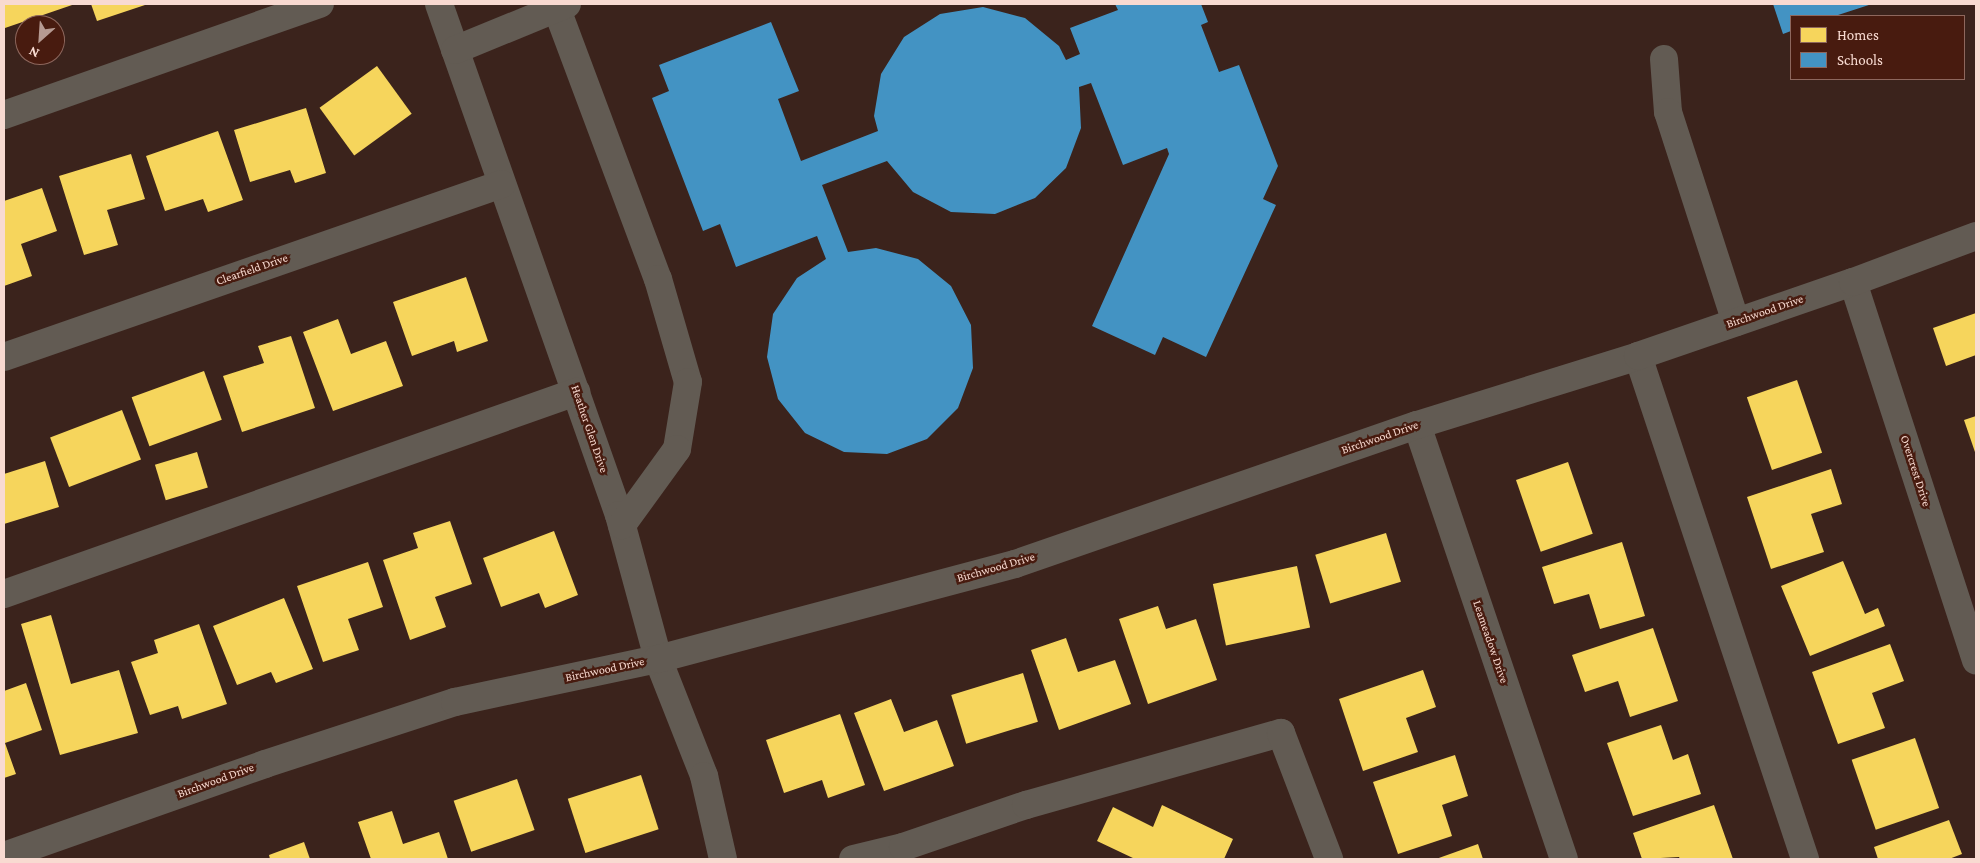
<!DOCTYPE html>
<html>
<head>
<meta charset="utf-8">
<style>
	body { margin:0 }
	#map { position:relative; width:1980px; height:863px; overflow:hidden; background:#3b231c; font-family:"Crimson Pro",serif }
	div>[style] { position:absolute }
	.homes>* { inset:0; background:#f6d55c; transform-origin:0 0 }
	.schools>* { inset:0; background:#4393c3 }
	.minor>* { height:28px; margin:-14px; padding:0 14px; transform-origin:14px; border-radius:14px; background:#625b53 }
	span { translate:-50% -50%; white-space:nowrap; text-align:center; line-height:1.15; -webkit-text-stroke:5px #481b0f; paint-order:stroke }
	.street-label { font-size:12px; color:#f8dad1 }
	.frame { position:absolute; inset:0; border:5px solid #f8dad1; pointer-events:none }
	.legend { position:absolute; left:1790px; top:15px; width:175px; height:65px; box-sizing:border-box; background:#481b0f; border:1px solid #8e675d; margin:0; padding:6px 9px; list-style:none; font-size:15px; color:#f8dad1 }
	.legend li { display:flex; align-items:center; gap:10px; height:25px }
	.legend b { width:25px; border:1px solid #8e675d }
	.north { position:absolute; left:15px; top:15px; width:50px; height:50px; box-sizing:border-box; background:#481b0f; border:1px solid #8e675d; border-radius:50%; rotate:206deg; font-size:14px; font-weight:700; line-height:20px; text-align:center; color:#f8dad1 }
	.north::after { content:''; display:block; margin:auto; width:18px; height:22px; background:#b69a92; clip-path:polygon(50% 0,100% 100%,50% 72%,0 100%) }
</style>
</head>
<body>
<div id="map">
	<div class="homes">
		<div style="clip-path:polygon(4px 4px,75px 4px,5px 28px)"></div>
		<div style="clip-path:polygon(91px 4px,148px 4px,97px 21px)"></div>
		<div style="left:377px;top:66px;width:59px;height:71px;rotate:54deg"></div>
		<div style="clip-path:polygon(306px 108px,326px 173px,295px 183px,290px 170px,250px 182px,234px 130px)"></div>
		<div style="clip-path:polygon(218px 131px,243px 200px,208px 212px,203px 199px,165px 211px,146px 156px)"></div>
		<div style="clip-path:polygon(131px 154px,145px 199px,107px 210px,118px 245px,84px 255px,59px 176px)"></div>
		<div style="clip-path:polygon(42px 188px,57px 231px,21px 244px,32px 276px,4px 286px,4px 201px)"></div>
		<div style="clip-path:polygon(466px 277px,488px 341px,457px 352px,454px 341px,412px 356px,393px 302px)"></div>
		<div style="clip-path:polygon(1976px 313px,1976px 355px,1946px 366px,1933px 328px)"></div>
		<div style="clip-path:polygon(338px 319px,351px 354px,386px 341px,403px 386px,333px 411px,303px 332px)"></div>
		<div style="clip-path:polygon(291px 336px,315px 408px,242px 432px,223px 376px,264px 363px,258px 346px)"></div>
		<div style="left:204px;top:371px;width:52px;height:77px;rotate:70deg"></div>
		<div style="left:1797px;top:380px;width:77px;height:53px;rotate:71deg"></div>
		<div style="left:122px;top:410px;width:53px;height:77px;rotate:69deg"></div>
		<div style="clip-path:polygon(1976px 416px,1976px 455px,1964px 420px)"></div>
		<div style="left:197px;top:452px;width:37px;height:44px;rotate:73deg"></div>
		<div style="clip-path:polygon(45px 461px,59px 507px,4px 524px,4px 474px)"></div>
		<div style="left:1568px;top:462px;width:76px;height:55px;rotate:71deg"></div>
		<div style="clip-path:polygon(1831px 469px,1842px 504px,1811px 514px,1824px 552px,1771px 569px,1747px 497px)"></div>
		<div style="clip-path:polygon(450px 521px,472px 584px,435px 597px,446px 627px,410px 640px,383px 560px,418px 548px,413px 533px)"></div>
		<div style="clip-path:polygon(554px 531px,578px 595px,545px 608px,539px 593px,501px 607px,483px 558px)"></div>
		<div style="left:1386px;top:533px;width:51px;height:74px;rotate:73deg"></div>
		<div style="clip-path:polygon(1622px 542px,1645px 616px,1600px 629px,1589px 594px,1554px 604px,1542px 567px)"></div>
		<div style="clip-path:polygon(1843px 561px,1865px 614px,1878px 608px,1885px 626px,1810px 656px,1781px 586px)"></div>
		<div style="clip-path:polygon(368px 562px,383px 607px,348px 619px,359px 650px,323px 662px,297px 586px)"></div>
		<div style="left:1297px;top:566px;width:63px;height:86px;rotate:78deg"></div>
		<div style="clip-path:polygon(284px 598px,313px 669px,276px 683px,271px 672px,237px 685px,213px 626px)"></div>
		<div style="clip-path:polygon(1158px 606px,1166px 629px,1196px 619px,1217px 680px,1148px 704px,1119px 619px)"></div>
		<div style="clip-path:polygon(51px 615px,71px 684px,119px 670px,138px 733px,60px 755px,21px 624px)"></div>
		<div style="clip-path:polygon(199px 624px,227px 704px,182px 719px,178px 706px,150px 715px,131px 662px,158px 653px,154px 640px)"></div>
		<div style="clip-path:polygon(1653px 628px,1678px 701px,1630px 717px,1618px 681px,1585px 692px,1572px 655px)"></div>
		<div style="clip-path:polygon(1066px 638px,1078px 672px,1115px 660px,1131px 704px,1059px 730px,1031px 650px)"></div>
		<div style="clip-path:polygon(1890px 644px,1904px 681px,1872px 693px,1885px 728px,1838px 744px,1812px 672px)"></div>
		<div style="clip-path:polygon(1423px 670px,1436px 707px,1406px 718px,1418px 752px,1363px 771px,1339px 699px)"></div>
		<div style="left:1023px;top:673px;width:51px;height:75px;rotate:73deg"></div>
		<div style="clip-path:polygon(26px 683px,42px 730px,5px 743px,16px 774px,4px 778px,4px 691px)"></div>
		<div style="clip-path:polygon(891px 699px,904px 732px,937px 720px,954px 766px,884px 791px,854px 713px)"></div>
		<div style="clip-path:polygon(840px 714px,865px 785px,828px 798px,822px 780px,784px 793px,766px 740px)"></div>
		<div style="clip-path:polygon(1661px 725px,1673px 760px,1688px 754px,1701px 794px,1633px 816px,1607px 743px)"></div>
		<div style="left:1915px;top:738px;width:74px;height:67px;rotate:71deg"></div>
		<div style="clip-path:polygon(1455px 755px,1468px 796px,1442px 805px,1452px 836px,1398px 854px,1373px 782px)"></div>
		<div style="left:641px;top:775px;width:57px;height:77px;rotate:72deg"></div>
		<div style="left:517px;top:779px;width:54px;height:67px;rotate:71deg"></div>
		<div style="clip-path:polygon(1162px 805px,1233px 839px,1224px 859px,1135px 859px,1097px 841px,1113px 807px,1153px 827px)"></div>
		<div style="clip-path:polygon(1714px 805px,1733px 859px,1680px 859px,1679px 857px,1642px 859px,1633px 833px)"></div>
		<div style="clip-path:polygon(392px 811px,403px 844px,439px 832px,448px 859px,371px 859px,358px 822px)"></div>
		<div style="clip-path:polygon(1949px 820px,1962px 854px,1949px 859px,1878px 859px,1874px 847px)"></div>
		<div style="clip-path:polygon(304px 842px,310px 859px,270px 859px,269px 855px)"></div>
		<div style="clip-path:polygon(1478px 844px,1483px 859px,1436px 859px)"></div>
	</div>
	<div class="schools">
		<div style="clip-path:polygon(1115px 4px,1201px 4px,1208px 22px,1201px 25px,1219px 72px,1239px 65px,1278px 166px,1263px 199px,1276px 205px,1206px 357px,1163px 337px,1155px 355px,1092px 326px,1169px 154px,1167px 148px,1123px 165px,1091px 83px,1079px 87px,1081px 128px,1066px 168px,1035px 198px,995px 214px,951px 212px,913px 192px,887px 161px,822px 185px,848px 252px,876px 248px,918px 259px,951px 286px,971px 325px,973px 368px,958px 408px,927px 439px,887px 454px,844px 452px,805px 433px,778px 399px,767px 357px,773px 314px,797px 278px,826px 259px,817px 236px,736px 267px,720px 224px,703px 231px,652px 98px,669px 91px,659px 65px,771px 22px,799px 91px,778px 99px,801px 161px,878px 131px,874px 116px,881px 74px,904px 37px,940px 14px,983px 7px,1025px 18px,1059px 46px,1066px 60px,1080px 54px,1070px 28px,1118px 10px)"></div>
		<div style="clip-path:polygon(1773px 4px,1872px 4px,1835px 16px,1791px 16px,1791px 31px,1783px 34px)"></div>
	</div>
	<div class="minor">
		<div style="left:439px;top:4px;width:542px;rotate:70.6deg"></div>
		<div style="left:619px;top:515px;width:149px;rotate:74.8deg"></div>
		<div style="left:658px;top:659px;width:126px;rotate:68.5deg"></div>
		<div style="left:704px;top:776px;width:85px;rotate:77.1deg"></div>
		<div style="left:555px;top:4px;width:294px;rotate:69.5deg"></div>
		<div style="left:658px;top:279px;width:107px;rotate:73.8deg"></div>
		<div style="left:688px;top:382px;width:68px;rotate:99.3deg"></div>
		<div style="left:677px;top:449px;width:94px;rotate:125.9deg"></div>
		<div style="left:455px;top:50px;width:121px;rotate:-22.3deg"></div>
		<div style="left:1664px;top:59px;width:53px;rotate:85.7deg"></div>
		<div style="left:1668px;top:112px;width:221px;rotate:72.1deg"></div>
		<div style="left:4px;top:115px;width:335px;rotate:-19.4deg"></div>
		<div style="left:1853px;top:282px;width:398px;rotate:72deg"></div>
		<div style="left:1638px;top:356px;width:530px;rotate:71.63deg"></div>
		<div style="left:4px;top:357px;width:527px;rotate:-19.16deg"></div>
		<div style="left:1417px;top:425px;width:458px;rotate:71.3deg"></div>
		<div style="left:4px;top:594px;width:607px;rotate:-19.45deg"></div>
		<div style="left:4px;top:856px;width:277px;rotate:-19.4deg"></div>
		<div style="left:265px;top:764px;width:200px;rotate:-18.1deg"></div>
		<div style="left:455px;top:702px;width:208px;rotate:-12deg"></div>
		<div style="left:658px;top:659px;width:369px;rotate:-14.9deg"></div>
		<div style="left:1015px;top:564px;width:425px;rotate:-19.1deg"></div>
		<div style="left:1417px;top:425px;width:232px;rotate:-17.3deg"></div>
		<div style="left:1638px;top:356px;width:227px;rotate:-19deg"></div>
		<div style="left:1853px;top:282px;width:131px;rotate:-20.5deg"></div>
		<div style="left:853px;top:859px;width:51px;rotate:-13.5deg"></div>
		<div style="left:903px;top:847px;width:130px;rotate:-18.9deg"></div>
		<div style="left:1026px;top:805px;width:265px;rotate:-15.8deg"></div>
		<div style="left:1281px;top:733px;width:135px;rotate:69.1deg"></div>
	</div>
	<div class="street-label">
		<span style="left:252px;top:270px;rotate:-19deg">Clearfield Drive</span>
		<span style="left:1765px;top:312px;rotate:-19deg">Birchwood Drive</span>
		<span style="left:589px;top:429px;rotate:71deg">Heather Glen Drive</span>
		<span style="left:1380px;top:438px;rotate:-19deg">Birchwood Drive</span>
		<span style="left:1915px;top:471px;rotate:72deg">Overcrest Drive</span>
		<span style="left:996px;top:568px;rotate:-16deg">Birchwood Drive</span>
		<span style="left:1490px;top:642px;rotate:71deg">Leameadow Drive</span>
		<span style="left:605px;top:670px;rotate:-12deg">Birchwood Drive</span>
		<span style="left:216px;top:781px;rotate:-20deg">Birchwood Drive</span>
	</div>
	<div class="frame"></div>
	<ul class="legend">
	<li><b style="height:14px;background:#f6d55c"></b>Homes</li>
	<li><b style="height:14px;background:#4393c3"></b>Schools</li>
	</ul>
	<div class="north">N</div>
</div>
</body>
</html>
